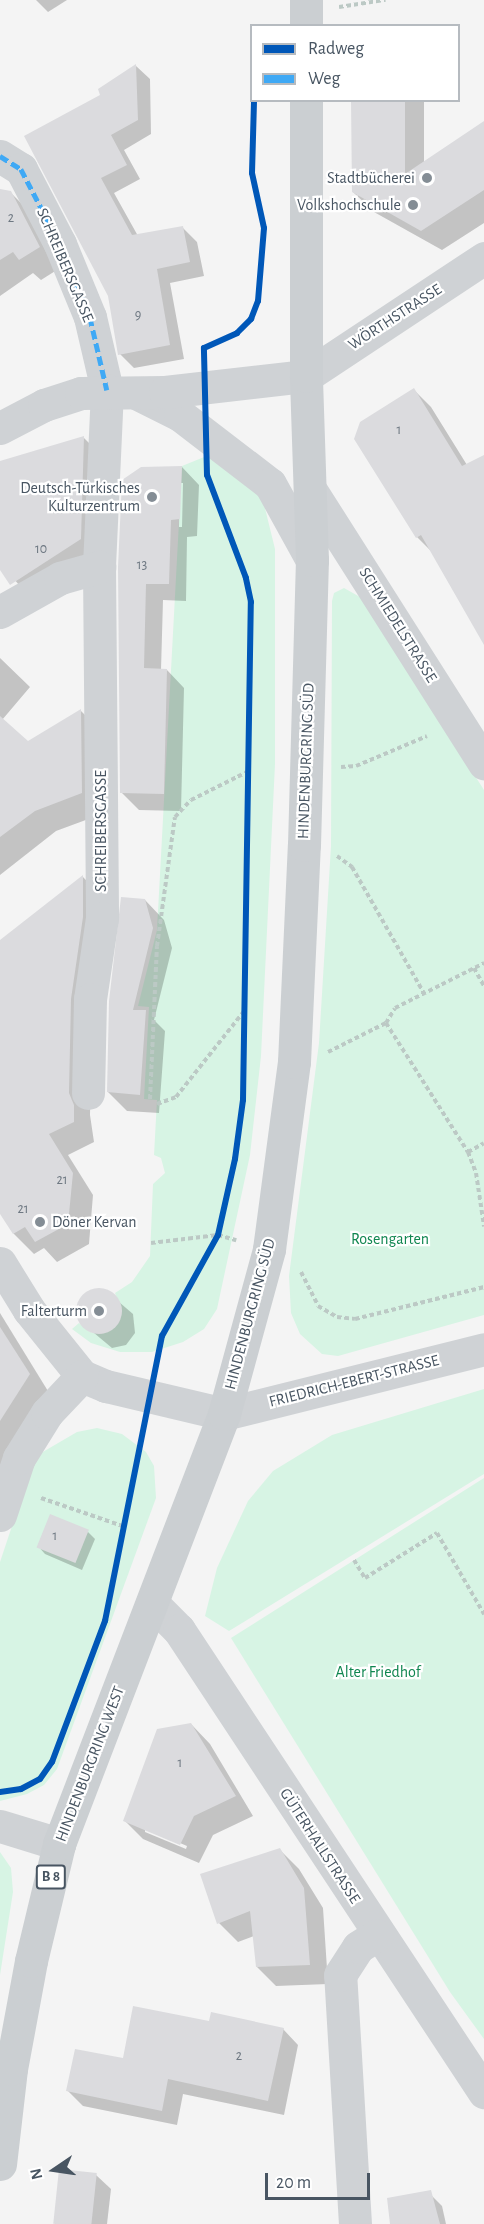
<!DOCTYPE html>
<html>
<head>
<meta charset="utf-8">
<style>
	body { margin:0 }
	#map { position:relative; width:484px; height:2224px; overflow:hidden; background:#f4f4f4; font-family:"Alegreya Sans",sans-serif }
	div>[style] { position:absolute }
	.green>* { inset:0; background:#d7f4e4 }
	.shadow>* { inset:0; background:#0003 }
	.building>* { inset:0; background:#dbdbde; transform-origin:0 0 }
	.round { border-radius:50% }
	.path>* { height:4px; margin-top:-2px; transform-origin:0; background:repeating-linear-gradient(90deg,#bcc9c5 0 4.5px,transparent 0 7.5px) }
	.minor>* { height:33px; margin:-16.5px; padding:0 16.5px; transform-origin:16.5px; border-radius:16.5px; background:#cfd2d5 }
	.major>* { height:33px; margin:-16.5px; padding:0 16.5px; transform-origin:16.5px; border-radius:16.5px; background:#cbcfd2 }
	.quiet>* { height:4.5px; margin-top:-2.25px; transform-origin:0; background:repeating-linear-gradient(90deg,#3fa9f5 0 9px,transparent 0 13.5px) }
	.cycleway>* { height:6px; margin:-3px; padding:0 3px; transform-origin:3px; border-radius:3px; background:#0057b8 }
	.dots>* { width:16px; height:16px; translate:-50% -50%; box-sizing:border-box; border:3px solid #fff; border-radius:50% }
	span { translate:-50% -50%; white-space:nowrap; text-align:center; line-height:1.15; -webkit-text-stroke:4.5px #fff; paint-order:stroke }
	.number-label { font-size:14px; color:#6e7882 }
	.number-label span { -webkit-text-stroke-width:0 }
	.shield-label span { padding:2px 4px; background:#fff; border:2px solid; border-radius:4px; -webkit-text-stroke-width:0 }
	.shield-label { font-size:15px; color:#485562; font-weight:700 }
	.poi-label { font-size:16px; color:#485562 }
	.right { translate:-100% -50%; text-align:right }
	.left { translate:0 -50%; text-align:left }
	.street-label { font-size:16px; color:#485562 }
	.park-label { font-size:16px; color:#108650 }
	.legend { position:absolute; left:250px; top:24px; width:210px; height:78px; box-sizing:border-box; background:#fff; border:2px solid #b6bbc0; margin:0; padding:8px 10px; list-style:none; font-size:18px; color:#485562 }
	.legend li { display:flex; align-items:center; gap:12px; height:30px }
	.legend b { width:30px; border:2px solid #b6bbc0 }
	.north { position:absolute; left:24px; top:2140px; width:60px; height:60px; -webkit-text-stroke:4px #fff; paint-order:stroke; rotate:257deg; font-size:16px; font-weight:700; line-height:24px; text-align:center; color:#485562 }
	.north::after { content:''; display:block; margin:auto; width:21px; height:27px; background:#485562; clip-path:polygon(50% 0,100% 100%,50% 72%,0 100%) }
	.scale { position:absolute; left:265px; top:2173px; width:105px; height:27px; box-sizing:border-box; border:3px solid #485562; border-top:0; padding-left:8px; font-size:18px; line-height:21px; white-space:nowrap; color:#485562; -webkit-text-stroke:4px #fff; paint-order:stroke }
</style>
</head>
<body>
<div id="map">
	<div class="green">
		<div style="clip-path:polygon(214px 453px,263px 500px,275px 549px,275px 764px,261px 1056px,250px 1155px,217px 1309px,204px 1329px,183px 1342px,152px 1352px,120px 1352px,91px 1343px,72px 1329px,79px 1323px,90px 1332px,101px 1334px,119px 1323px,122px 1311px,115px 1293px,132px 1282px,150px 1256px,153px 1184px,165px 1173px,161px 1158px,154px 1155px,157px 1100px,144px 1099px,149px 1007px,138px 1006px,157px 930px,182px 466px)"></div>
		<div style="clip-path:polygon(344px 588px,360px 597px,378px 624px,484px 790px,484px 1315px,338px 1356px,322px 1354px,300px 1334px,291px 1313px,289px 1276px,319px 1043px,331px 846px,332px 601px,334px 593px)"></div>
		<div style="clip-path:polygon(484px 1389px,484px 1474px,229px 1631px,205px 1616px,217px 1568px,248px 1501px,273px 1471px,332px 1435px)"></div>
		<div style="clip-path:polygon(97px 1428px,122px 1434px,146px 1452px,154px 1466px,156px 1498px,57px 1769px,44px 1785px,27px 1794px,0 1801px,0 1562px,31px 1469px,41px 1453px,77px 1432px)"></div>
		<div style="clip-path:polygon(484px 1478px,484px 2039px,450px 1992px,231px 1638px)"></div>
		<div style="clip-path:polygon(0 1852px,11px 1868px,13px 1892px,0 1975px)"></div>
	</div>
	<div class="shadow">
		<div style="clip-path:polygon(36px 0,67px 0,48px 12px)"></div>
		<div style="clip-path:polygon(404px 24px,405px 26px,376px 26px)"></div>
		<div style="clip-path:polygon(136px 66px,150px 79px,151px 134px,124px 150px,140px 179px,114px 193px,138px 236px,183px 228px,197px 242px,204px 276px,170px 283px,184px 359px,134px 368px,120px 354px,109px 296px,26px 137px,102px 96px)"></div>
		<div style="clip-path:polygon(352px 100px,424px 100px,424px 162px,484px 123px,484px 223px,442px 250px,374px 212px,353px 192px)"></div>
		<div style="clip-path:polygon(0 190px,11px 193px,32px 214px,60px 268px,41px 280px,33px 273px,0 296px)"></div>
		<div style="clip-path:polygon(414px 390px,431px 407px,467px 465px,484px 456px,484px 636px,432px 552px,417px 537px)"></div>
		<div style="clip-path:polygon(84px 438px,103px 457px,100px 558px,33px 601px,0 563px,0 464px)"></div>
		<div style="clip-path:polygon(evenodd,182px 467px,199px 485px,197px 536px,187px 537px,186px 601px,163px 600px,161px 670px,167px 670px,184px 688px,181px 811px,139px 810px,121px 792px,119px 567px,182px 467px,180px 483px,183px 483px,182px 527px,179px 527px,180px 483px)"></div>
		<div style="clip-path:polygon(0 658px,30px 687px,2px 720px,28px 743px,81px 711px,102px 732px,102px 814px,56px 831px,0 875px)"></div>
		<div style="clip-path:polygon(83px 877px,103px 898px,92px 1020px,90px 1115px,94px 1142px,68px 1155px,93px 1195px,89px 1244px,57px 1262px,44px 1248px,34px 1254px,14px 1234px,0 1212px,0 942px)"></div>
		<div style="clip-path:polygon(145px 900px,164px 920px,172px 948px,154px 1020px,165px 1031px,159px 1113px,127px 1111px,108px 1092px)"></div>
		<div style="clip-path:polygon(105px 1290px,133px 1314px,135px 1333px,126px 1345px,112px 1348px,81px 1322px,78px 1307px,87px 1293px)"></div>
		<div style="clip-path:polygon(0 1313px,51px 1396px,0 1495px)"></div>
		<div style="clip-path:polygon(88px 1532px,95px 1539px,82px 1570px,45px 1554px,38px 1546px)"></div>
		<div style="clip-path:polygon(evenodd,191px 1724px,210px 1744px,253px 1816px,213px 1835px,199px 1863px,143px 1839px,124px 1820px,191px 1724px,145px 1828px,187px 1846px,186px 1849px,145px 1832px,145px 1828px)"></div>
		<div style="clip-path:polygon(279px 1849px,299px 1869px,323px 1908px,328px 1984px,276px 1986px,257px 1967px,254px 1936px,238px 1942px,219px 1923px)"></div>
		<div style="clip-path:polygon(210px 2023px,283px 2029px,298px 2045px,284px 2115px,183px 2094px,177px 2125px,83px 2106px,68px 2091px,124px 2060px)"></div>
		<div style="clip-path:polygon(96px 2175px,111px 2189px,107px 2224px,55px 2224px)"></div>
		<div style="clip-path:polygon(428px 2192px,442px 2206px,446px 2224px,391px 2224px)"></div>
	</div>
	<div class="building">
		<div style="clip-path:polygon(136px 64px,138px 120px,111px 135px,127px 165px,101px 178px,132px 235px,183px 226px,190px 262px,157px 269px,170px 345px,118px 355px,108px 296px,24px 136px,100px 95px,98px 89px)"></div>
		<div style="clip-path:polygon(351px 100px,405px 100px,405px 174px,484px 121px,484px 190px,421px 231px,352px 192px)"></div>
		<div style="clip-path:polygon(0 189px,11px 191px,40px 247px,19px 260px,13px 252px,0 260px)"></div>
		<div style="clip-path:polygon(414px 388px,462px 466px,484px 455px,484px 645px,421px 535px,416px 538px,354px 439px,360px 422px)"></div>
		<div style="clip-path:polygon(84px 436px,81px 539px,10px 585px,0 570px,0 461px)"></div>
		<div style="clip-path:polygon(182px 466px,180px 519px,171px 520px,169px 584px,146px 584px,144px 668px,167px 669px,164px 794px,120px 793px,118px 567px,122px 480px,141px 467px)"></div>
		<div style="clip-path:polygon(81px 709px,82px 793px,35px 811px,0 837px,0 716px,28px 741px)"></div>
		<div style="clip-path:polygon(83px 875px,83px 917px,71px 999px,69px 1093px,74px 1105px,74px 1122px,49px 1134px,73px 1173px,68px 1224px,35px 1242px,25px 1227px,13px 1234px,0 1214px,0 940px)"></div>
		<div style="clip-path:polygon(121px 897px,145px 899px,153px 928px,133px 1010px,146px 1010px,140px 1095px,107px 1092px,109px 1001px)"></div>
		<div class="round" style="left:76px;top:1288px;width:46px;height:46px"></div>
		<div style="clip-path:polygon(0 1327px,30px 1374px,0 1421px)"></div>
		<div style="left:50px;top:1514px;width:42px;height:36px;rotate:22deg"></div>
		<div style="clip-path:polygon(191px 1723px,236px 1796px,194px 1816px,180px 1845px,123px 1821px,157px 1729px)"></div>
		<div style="clip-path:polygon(280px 1848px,304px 1888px,310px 1965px,256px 1967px,250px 1911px,217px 1924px,200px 1874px)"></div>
		<div style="clip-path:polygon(133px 2006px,209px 2021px,211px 2012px,284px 2028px,268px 2101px,168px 2079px,162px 2111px,66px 2091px,75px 2049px,123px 2058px)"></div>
		<div style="left:59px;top:2169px;width:38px;height:55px;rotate:6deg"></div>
		<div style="clip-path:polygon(431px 2190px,440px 2224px,390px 2224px,387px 2198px)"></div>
	</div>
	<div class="path">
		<div style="left:339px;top:7px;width:47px;rotate:-8.7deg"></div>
		<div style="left:341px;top:767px;width:15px;rotate:-4deg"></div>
		<div style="left:356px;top:766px;width:77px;rotate:-22.9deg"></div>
		<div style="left:337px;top:856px;width:19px;rotate:36deg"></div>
		<div style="left:352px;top:867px;width:145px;rotate:60.3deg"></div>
		<div style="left:474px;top:968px;width:21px;rotate:61deg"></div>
		<div style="left:386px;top:1023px;width:153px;rotate:57.6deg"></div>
		<div style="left:468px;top:1152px;width:22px;rotate:69deg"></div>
		<div style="left:476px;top:1173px;width:54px;rotate:81.4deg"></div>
		<div style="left:328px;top:1052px;width:65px;rotate:-26.6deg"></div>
		<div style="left:386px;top:1023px;width:17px;rotate:-59deg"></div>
		<div style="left:395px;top:1008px;width:100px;rotate:-26.8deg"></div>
		<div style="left:150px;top:1099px;width:153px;rotate:-87.4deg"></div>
		<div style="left:157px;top:946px;width:130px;rotate:-82.1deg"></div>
		<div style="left:175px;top:817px;width:23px;rotate:-47deg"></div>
		<div style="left:191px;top:800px;width:65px;rotate:-26.6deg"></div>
		<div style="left:157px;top:1104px;width:20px;rotate:-20deg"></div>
		<div style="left:176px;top:1097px;width:111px;rotate:-51.6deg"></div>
		<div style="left:468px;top:1152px;width:18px;rotate:-29deg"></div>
		<div style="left:151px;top:1243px;width:67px;rotate:-6.8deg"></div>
		<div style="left:218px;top:1235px;width:19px;rotate:16deg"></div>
		<div style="left:301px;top:1272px;width:38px;rotate:63deg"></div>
		<div style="left:318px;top:1306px;width:22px;rotate:30deg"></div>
		<div style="left:337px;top:1317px;width:18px;rotate:6deg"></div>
		<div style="left:355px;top:1319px;width:133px;rotate:-13.9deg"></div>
		<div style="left:41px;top:1498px;width:89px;rotate:19deg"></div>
		<div style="left:354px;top:1560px;width:21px;rotate:59deg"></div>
		<div style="left:365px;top:1578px;width:85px;rotate:-32deg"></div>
		<div style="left:437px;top:1533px;width:94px;rotate:59.9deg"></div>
	</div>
	<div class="minor">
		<div style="left:0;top:156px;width:25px;rotate:32deg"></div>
		<div style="left:21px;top:169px;width:85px;rotate:62.5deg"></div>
		<div style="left:60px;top:244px;width:79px;rotate:67.7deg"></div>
		<div style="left:90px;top:317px;width:75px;rotate:76.9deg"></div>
		<div style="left:107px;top:390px;width:177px;rotate:92.6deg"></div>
		<div style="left:99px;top:567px;width:351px;rotate:89.5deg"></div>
		<div style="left:102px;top:918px;width:82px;rotate:98.4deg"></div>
		<div style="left:90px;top:999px;width:94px;rotate:91.2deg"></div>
		<div style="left:138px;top:394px;width:47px;rotate:26.6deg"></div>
		<div style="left:180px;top:415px;width:113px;rotate:37.5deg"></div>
		<div style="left:270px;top:484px;width:87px;rotate:61.1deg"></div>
		<div style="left:0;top:428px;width:50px;rotate:-27.6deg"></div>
		<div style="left:44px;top:405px;width:39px;rotate:-18deg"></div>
		<div style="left:81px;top:393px;width:84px;rotate:-0.7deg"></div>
		<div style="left:165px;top:392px;width:142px;rotate:-6.5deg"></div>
		<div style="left:306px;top:376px;width:214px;rotate:-33.5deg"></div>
		<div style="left:310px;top:489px;width:325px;rotate:57.6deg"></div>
		<div style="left:0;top:612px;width:69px;rotate:-29.5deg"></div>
		<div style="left:60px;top:578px;width:41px;rotate:-15.8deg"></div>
		<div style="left:0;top:1263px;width:55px;rotate:58.3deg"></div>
		<div style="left:29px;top:1310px;width:85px;rotate:51.2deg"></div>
		<div style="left:82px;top:1376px;width:26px;rotate:23deg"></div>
		<div style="left:106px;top:1386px;width:121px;rotate:13.3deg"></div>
		<div style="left:224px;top:1414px;width:268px;rotate:-14deg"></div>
		<div style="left:0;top:1515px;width:60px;rotate:-71.6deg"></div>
		<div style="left:19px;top:1458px;width:53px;rotate:-58.1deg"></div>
		<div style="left:47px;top:1413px;width:51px;rotate:-46.6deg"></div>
		<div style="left:152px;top:1603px;width:38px;rotate:45deg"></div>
		<div style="left:179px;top:1630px;width:554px;rotate:56.57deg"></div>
		<div style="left:0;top:1826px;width:62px;rotate:17deg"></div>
		<div style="left:355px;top:2224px;width:249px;rotate:-93.4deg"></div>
		<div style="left:340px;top:1975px;width:33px;rotate:-57deg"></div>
		<div style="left:358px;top:1947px;width:22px;rotate:-32deg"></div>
	</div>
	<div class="major">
		<div style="left:306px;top:0;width:26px;rotate:90deg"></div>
		<div style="left:0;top:2164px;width:96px;rotate:-83.4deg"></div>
		<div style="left:11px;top:2069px;width:110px;rotate:-79.5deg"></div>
		<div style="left:31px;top:1961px;width:120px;rotate:-76.5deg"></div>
		<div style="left:59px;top:1844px;width:461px;rotate:-69deg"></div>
		<div style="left:224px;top:1414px;width:171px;rotate:-74.7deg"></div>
		<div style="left:269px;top:1249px;width:189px;rotate:-82.4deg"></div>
		<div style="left:294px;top:1062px;width:217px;rotate:-87.4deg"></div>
		<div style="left:304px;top:845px;width:285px;rotate:-88.4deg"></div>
		<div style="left:312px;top:560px;width:184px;rotate:-91.9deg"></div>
		<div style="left:306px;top:376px;width:276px;rotate:-90deg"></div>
	</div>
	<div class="quiet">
		<div style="left:0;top:156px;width:25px;rotate:32deg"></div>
		<div style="left:21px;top:169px;width:85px;rotate:62.5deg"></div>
		<div style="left:60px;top:244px;width:79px;rotate:67.7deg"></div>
		<div style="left:90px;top:317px;width:75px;rotate:76.9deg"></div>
	</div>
	<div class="cycleway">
		<div style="left:0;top:1792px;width:21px;rotate:-8deg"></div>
		<div style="left:21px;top:1789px;width:21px;rotate:-28deg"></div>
		<div style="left:40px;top:1779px;width:21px;rotate:-55deg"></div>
		<div style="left:52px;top:1762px;width:151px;rotate:-69.4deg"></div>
		<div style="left:105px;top:1621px;width:291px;rotate:-78.7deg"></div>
		<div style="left:162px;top:1336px;width:115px;rotate:-61deg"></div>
		<div style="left:218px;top:1235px;width:78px;rotate:-77.4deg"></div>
		<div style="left:235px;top:1159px;width:60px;rotate:-82.3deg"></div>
		<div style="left:243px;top:1100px;width:498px;rotate:-89.1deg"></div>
		<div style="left:251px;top:602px;width:25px;rotate:-102deg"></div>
		<div style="left:246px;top:578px;width:110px;rotate:-110.7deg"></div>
		<div style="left:207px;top:475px;width:127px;rotate:-91.4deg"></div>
		<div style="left:204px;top:348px;width:36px;rotate:-24deg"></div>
		<div style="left:237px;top:333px;width:20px;rotate:-45deg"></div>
		<div style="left:251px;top:319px;width:19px;rotate:-69deg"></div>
		<div style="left:258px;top:301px;width:73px;rotate:-85.3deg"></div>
		<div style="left:264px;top:228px;width:56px;rotate:-102.3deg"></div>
		<div style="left:252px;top:173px;width:73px;rotate:-88.4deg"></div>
	</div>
	<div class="dots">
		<div style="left:427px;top:178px;background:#848d95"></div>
		<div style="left:413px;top:205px;background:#848d95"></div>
		<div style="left:152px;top:497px;background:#848d95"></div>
		<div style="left:40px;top:1222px;background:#848d95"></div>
		<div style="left:99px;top:1311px;background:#848d95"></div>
	</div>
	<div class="number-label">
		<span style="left:11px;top:218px">2</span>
		<span style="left:138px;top:315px">9</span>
		<span style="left:399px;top:430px">1</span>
		<span style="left:41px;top:549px">10</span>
		<span style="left:142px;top:565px">13</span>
		<span style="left:62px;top:1180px">21</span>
		<span style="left:23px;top:1209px">21</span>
		<span style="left:55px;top:1536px">1</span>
		<span style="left:180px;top:1763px">1</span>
		<span style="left:239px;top:2056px">2</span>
	</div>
	<div class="shield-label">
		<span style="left:51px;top:1877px">B 8</span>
	</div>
	<div class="poi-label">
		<span class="right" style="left:415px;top:178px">Stadtbücherei</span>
		<span class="right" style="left:401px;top:205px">Volkshochschule</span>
		<span class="right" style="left:140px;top:497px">Deutsch-Türkisches<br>Kulturzentrum</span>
		<span class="left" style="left:52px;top:1222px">Döner Kervan</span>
		<span class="right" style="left:87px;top:1311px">Falterturm</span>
	</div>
	<div class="street-label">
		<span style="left:65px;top:265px;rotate:67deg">SCHREIBERSGASSE</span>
		<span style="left:395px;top:317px;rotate:-33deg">WÖRTHSTRASSE</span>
		<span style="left:398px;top:625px;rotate:58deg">SCHMIEDELSTRASSE</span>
		<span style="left:306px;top:761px;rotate:-88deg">HINDENBURGRING SÜD</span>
		<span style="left:101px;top:831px;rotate:-90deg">SCHREIBERSGASSE</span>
		<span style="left:250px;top:1314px;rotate:-75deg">HINDENBURGRING SÜD</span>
		<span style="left:354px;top:1381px;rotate:-14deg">FRIEDRICH-EBERT-STRASSE</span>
		<span style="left:90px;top:1764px;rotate:-69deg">HINDENBURGRING WEST</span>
		<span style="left:320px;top:1846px;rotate:57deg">GÜTERHALLSTRASSE</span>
	</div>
	<div class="park-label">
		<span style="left:390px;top:1239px">Rosengarten</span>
		<span style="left:378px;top:1672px">Alter Friedhof</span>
	</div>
	<ul class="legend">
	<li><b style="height:8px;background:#0057b8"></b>Radweg</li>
	<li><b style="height:8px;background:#3fa9f5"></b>Weg</li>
	</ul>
	<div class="north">N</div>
	<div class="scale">20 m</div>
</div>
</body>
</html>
